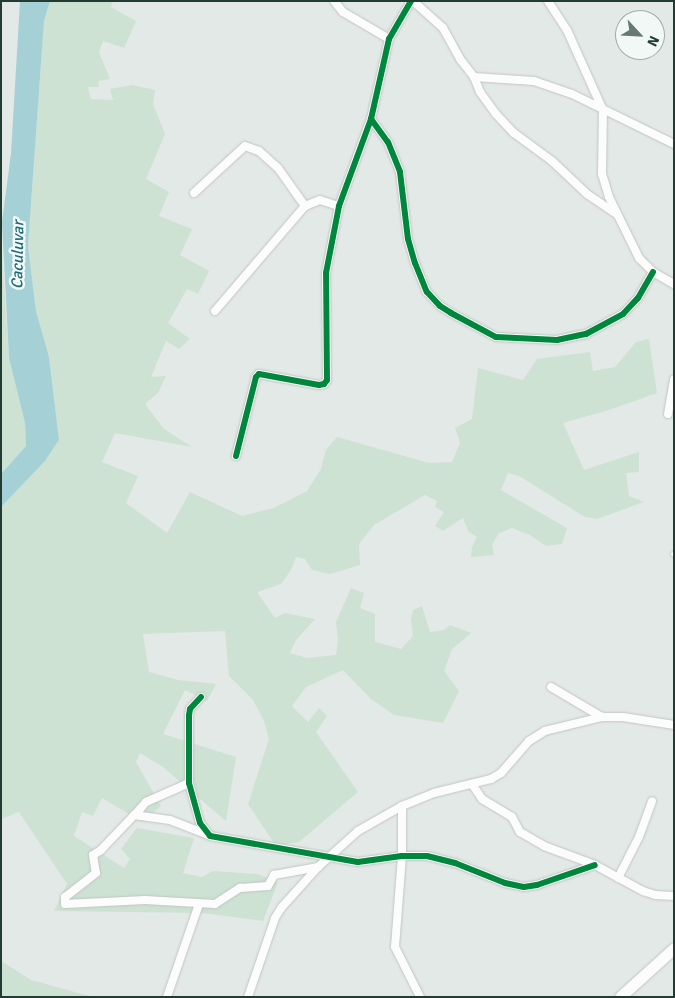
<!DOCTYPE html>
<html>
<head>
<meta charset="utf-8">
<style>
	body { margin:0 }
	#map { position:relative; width:675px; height:998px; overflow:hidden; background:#e3e9e6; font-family:Signika,sans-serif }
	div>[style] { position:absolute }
	.green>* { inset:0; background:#cde2d3 }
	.water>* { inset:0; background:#a5d1d6 }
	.roads { filter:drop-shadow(0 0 1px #c0c6c3) drop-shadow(0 0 1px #c0c6c3) }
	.lane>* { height:4px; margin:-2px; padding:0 2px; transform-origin:2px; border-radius:2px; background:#fbfcfb }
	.street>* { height:8px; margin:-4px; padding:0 4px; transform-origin:4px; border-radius:4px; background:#fbfcfb }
	.secondary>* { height:11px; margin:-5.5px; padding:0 5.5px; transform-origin:5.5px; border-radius:5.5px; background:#fbfcfb }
	.cycleway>* { height:6px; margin:-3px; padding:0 3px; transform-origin:3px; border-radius:3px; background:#00873e }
	span { translate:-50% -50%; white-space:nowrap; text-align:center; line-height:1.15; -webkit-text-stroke:5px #f2f8f5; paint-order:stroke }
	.water-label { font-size:16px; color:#1d6a76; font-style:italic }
	.frame { position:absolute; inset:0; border:2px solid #223c34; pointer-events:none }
	.north { position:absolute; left:615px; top:10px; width:50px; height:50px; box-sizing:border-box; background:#f2f8f5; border:1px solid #9fada8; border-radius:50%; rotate:115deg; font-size:14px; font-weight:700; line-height:20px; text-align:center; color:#223c34 }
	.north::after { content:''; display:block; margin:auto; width:18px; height:22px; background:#667972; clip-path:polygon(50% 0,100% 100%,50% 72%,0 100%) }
</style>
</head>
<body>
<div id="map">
	<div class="green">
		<div style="clip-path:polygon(50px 1px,113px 1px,111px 7px,136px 21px,124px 48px,103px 41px,99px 52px,110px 79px,98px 81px,99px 87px,88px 87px,91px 99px,113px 100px,110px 89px,132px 85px,155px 90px,153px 104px,165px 134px,146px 179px,169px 192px,159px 216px,192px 229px,180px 255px,209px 271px,198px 294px,187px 289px,168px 323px,190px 339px,179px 349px,166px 341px,151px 377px,166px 376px,158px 393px,145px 404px,164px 429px,192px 447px,115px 433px,102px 462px,138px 476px,126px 503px,167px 533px,190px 492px,242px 516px,274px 508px,307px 491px,321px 469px,326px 450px,337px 437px,429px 463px,452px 462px,460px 443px,455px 428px,472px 419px,478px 368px,523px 380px,537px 359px,590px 352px,593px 371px,615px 367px,636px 342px,649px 339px,657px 393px,609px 410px,563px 423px,584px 470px,639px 452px,639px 472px,626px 473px,629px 496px,644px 502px,597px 519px,585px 517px,519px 476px,508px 473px,501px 490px,567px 528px,562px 544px,546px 546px,530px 535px,512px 528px,499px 533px,492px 545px,494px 555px,471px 557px,472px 547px,477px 537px,468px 531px,463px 518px,443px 531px,435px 526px,444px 512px,435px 507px,437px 501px,425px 495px,374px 525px,359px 544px,360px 565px,330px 574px,312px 570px,305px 559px,296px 557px,291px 570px,281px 584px,257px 592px,275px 618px,285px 613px,315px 619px,296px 640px,290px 653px,307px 658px,336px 655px,338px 640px,336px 622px,351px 588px,364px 593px,360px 608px,375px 614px,375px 642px,401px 649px,413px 636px,411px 620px,413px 610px,422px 606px,430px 632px,444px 630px,450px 625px,471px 633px,452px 649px,444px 671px,459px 691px,443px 723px,394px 715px,371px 699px,343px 670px,306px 687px,292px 706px,308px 722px,319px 708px,327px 716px,316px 732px,358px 792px,299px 842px,276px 846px,248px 804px,269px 739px,264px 721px,253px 700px,229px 676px,225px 631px,143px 634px,149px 672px,178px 680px,216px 684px,207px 701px,185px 690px,163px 734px,236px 757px,226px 821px,163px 767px,140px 753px,136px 762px,161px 806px,142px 822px,102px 798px,93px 816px,82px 812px,74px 836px,124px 868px,130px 859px,121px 849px,137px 828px,194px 838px,183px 873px,202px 877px,213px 871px,257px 874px,278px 882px,263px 921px,203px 913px,54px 911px,67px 884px,19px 812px,1px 819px,1px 507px,45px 461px,59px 440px,49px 357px,36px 311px,28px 246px,44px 21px)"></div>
		<div style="clip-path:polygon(1px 237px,9px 358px,25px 423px,26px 446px,1px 474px)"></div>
		<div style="clip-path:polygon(1px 961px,31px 980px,93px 997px,1px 997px)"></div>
	</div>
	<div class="water">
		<div style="clip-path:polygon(20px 1px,50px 1px,44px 21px,28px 246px,36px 311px,49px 357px,59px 440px,45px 461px,1px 507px,1px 474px,26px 446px,25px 423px,9px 358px,2px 222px,11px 153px)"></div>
	</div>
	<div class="roads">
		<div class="lane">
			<div style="left:673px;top:554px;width:1px;rotate:45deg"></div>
		</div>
		<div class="street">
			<div style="left:334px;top:1px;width:14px;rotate:51deg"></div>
			<div style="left:343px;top:12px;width:53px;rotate:30.4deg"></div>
			<div style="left:413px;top:1px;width:40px;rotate:42deg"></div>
			<div style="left:443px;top:28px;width:35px;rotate:61deg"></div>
			<div style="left:460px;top:59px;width:23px;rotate:52deg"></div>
			<div style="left:474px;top:77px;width:60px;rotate:3.8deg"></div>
			<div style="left:534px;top:81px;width:40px;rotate:18.9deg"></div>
			<div style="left:572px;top:94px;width:114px;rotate:26.1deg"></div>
			<div style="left:548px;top:1px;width:35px;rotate:57deg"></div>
			<div style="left:567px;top:30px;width:88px;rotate:65.8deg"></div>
			<div style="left:603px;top:110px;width:64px;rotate:90.9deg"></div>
			<div style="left:602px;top:174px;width:24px;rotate:73deg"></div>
			<div style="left:609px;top:197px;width:68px;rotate:63.8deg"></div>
			<div style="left:639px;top:258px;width:20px;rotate:45deg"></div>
			<div style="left:653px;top:272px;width:24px;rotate:30deg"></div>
			<div style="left:474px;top:77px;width:16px;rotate:68deg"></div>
			<div style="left:480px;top:92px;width:27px;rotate:54deg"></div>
			<div style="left:496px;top:114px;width:26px;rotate:47deg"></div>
			<div style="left:514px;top:133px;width:47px;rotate:36.4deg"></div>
			<div style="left:552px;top:161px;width:48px;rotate:43.3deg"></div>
			<div style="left:587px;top:194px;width:36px;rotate:34deg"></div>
			<div style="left:371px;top:119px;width:29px;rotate:54deg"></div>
			<div style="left:388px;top:142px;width:32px;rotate:68deg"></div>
			<div style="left:400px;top:172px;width:67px;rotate:83.2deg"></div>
			<div style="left:408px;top:239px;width:25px;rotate:74deg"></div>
			<div style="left:415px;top:263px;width:31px;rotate:68deg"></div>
			<div style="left:427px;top:292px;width:19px;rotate:47deg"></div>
			<div style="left:440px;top:306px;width:13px;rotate:32deg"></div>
			<div style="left:451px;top:313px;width:51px;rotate:28.1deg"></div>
			<div style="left:496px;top:337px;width:61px;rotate:2.8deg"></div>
			<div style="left:557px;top:340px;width:30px;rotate:-12deg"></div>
			<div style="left:586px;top:334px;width:42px;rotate:-28.4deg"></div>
			<div style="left:623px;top:314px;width:22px;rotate:-47deg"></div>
			<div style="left:638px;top:298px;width:30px;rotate:-60deg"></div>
			<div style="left:194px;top:193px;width:69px;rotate:-42.7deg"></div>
			<div style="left:245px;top:146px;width:15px;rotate:20deg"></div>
			<div style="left:259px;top:151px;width:25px;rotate:42deg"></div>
			<div style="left:278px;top:168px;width:47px;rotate:54.6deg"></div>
			<div style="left:215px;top:311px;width:138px;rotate:-49.4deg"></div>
			<div style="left:305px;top:206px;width:16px;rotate:-22deg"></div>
			<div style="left:320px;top:200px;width:20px;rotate:18deg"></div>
			<div style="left:668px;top:414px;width:35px;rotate:-80deg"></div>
			<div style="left:236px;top:456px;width:81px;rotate:-75.8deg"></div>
			<div style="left:256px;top:377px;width:4px;rotate:-45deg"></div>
			<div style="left:259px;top:374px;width:61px;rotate:10.4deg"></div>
			<div style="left:319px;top:385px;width:5px;rotate:-11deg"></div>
			<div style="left:324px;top:384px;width:5px;rotate:-53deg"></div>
			<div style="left:327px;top:380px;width:107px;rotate:-90.5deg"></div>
			<div style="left:326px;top:273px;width:68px;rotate:-79deg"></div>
			<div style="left:339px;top:206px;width:93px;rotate:-69.8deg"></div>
			<div style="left:371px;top:119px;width:82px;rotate:-77.3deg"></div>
			<div style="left:389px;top:39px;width:44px;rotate:-59.9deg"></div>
			<div style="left:551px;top:687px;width:59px;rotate:30.5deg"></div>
			<div style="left:602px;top:717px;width:21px"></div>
			<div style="left:623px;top:717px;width:52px;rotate:8.9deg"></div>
			<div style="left:201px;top:697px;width:16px;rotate:133deg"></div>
			<div style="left:190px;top:709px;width:6px;rotate:99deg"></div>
			<div style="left:189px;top:715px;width:68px;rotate:90deg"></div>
			<div style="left:189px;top:783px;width:41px;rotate:74.6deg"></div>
			<div style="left:200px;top:823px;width:16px;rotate:52deg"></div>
			<div style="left:210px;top:836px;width:150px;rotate:10deg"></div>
			<div style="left:358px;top:862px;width:44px;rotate:-7.8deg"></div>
			<div style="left:402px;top:856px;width:25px"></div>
			<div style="left:427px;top:856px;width:29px;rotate:14deg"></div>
			<div style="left:455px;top:863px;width:54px;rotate:21.8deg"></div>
			<div style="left:505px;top:883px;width:19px;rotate:12deg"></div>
			<div style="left:524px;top:887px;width:13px;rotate:-9deg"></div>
			<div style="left:537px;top:885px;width:61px;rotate:-19deg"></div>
			<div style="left:189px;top:783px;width:47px;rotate:156.2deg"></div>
			<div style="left:146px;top:802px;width:9px;rotate:131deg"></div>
			<div style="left:140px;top:809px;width:57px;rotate:133.6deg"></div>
			<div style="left:101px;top:850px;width:9px;rotate:148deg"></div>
			<div style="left:93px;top:855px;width:18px;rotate:81deg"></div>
			<div style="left:96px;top:873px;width:39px;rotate:142deg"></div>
			<div style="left:65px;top:897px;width:7px;rotate:90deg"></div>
			<div style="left:65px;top:904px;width:80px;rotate:-2.9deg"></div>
			<div style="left:145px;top:900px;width:70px;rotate:3.3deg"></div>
			<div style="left:215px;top:904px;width:30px;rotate:-33deg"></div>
			<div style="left:240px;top:888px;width:28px;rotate:-4deg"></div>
			<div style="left:268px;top:886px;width:13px;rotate:-61deg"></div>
			<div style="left:274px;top:875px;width:45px;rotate:-10.3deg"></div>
			<div style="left:472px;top:784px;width:18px;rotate:56deg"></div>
			<div style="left:482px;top:799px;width:35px;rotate:31deg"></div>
			<div style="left:512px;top:817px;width:17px;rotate:62deg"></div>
			<div style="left:520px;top:832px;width:28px;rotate:30deg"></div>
			<div style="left:544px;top:846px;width:54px;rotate:20.4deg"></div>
			<div style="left:595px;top:865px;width:55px;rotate:28.4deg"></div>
			<div style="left:643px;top:891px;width:13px;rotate:18deg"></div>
			<div style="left:655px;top:895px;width:19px;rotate:3deg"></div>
			<div style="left:402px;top:806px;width:50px;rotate:90deg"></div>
			<div style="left:402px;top:856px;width:91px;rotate:94.4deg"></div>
			<div style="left:395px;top:947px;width:56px;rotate:63.4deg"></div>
			<div style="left:134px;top:815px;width:36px;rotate:8deg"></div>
			<div style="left:170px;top:820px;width:41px;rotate:21.5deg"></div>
			<div style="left:618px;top:878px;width:46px;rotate:-62.9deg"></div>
			<div style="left:639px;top:837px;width:38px;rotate:-70deg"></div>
			<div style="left:167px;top:997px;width:98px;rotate:-71deg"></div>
			<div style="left:248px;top:997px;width:83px;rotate:-71.1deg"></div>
			<div style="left:275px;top:918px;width:13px;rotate:-58deg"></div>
			<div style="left:282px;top:907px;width:54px;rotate:-48deg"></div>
			<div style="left:318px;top:867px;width:54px;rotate:-42deg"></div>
			<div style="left:358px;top:831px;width:51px;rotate:-29.6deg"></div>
			<div style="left:402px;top:806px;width:35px;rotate:-22deg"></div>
			<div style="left:434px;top:793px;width:59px;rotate:-13.8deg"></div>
			<div style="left:491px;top:779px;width:12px;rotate:-31deg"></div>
			<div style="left:501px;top:773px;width:43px;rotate:-48.8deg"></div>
			<div style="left:529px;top:741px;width:19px;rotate:-32deg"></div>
			<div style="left:545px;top:731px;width:59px;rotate:-13.8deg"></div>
		</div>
		<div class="secondary">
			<div style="left:620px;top:997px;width:73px;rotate:-42.2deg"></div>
		</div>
	</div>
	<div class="cycleway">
		<div style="left:371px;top:119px;width:29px;rotate:54deg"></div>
		<div style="left:388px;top:142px;width:32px;rotate:68deg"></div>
		<div style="left:400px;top:172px;width:67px;rotate:83.2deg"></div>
		<div style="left:408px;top:239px;width:25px;rotate:74deg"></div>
		<div style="left:415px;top:263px;width:31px;rotate:68deg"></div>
		<div style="left:427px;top:292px;width:19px;rotate:47deg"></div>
		<div style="left:440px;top:306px;width:13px;rotate:32deg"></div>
		<div style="left:451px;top:313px;width:51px;rotate:28.1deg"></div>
		<div style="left:496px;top:337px;width:61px;rotate:2.8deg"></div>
		<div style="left:557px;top:340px;width:30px;rotate:-12deg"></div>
		<div style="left:586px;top:334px;width:42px;rotate:-28.4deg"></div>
		<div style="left:623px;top:314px;width:22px;rotate:-47deg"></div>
		<div style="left:638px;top:298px;width:30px;rotate:-60deg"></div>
		<div style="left:236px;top:456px;width:81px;rotate:-75.8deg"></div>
		<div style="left:256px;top:377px;width:4px;rotate:-45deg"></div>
		<div style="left:259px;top:374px;width:61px;rotate:10.4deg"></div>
		<div style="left:319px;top:385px;width:5px;rotate:-11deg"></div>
		<div style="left:324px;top:384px;width:5px;rotate:-53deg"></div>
		<div style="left:327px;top:380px;width:107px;rotate:-90.5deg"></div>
		<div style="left:326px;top:273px;width:68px;rotate:-79deg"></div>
		<div style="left:339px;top:206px;width:93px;rotate:-69.8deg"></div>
		<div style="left:371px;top:119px;width:82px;rotate:-77.3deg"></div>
		<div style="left:389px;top:39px;width:44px;rotate:-59.9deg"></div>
		<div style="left:201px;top:697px;width:16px;rotate:133deg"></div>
		<div style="left:190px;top:709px;width:6px;rotate:99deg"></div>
		<div style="left:189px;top:715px;width:68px;rotate:90deg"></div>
		<div style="left:189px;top:783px;width:41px;rotate:74.6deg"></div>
		<div style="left:200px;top:823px;width:16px;rotate:52deg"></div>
		<div style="left:210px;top:836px;width:150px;rotate:10deg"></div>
		<div style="left:358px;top:862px;width:44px;rotate:-7.8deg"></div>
		<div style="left:402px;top:856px;width:25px"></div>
		<div style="left:427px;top:856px;width:29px;rotate:14deg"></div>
		<div style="left:455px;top:863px;width:54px;rotate:21.8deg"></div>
		<div style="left:505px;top:883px;width:19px;rotate:12deg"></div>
		<div style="left:524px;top:887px;width:13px;rotate:-9deg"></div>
		<div style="left:537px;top:885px;width:61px;rotate:-19deg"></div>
	</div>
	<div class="water-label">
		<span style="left:18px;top:255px;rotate:-89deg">Caculuvar</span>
	</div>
	<div class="frame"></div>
	<div class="north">N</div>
</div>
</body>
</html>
